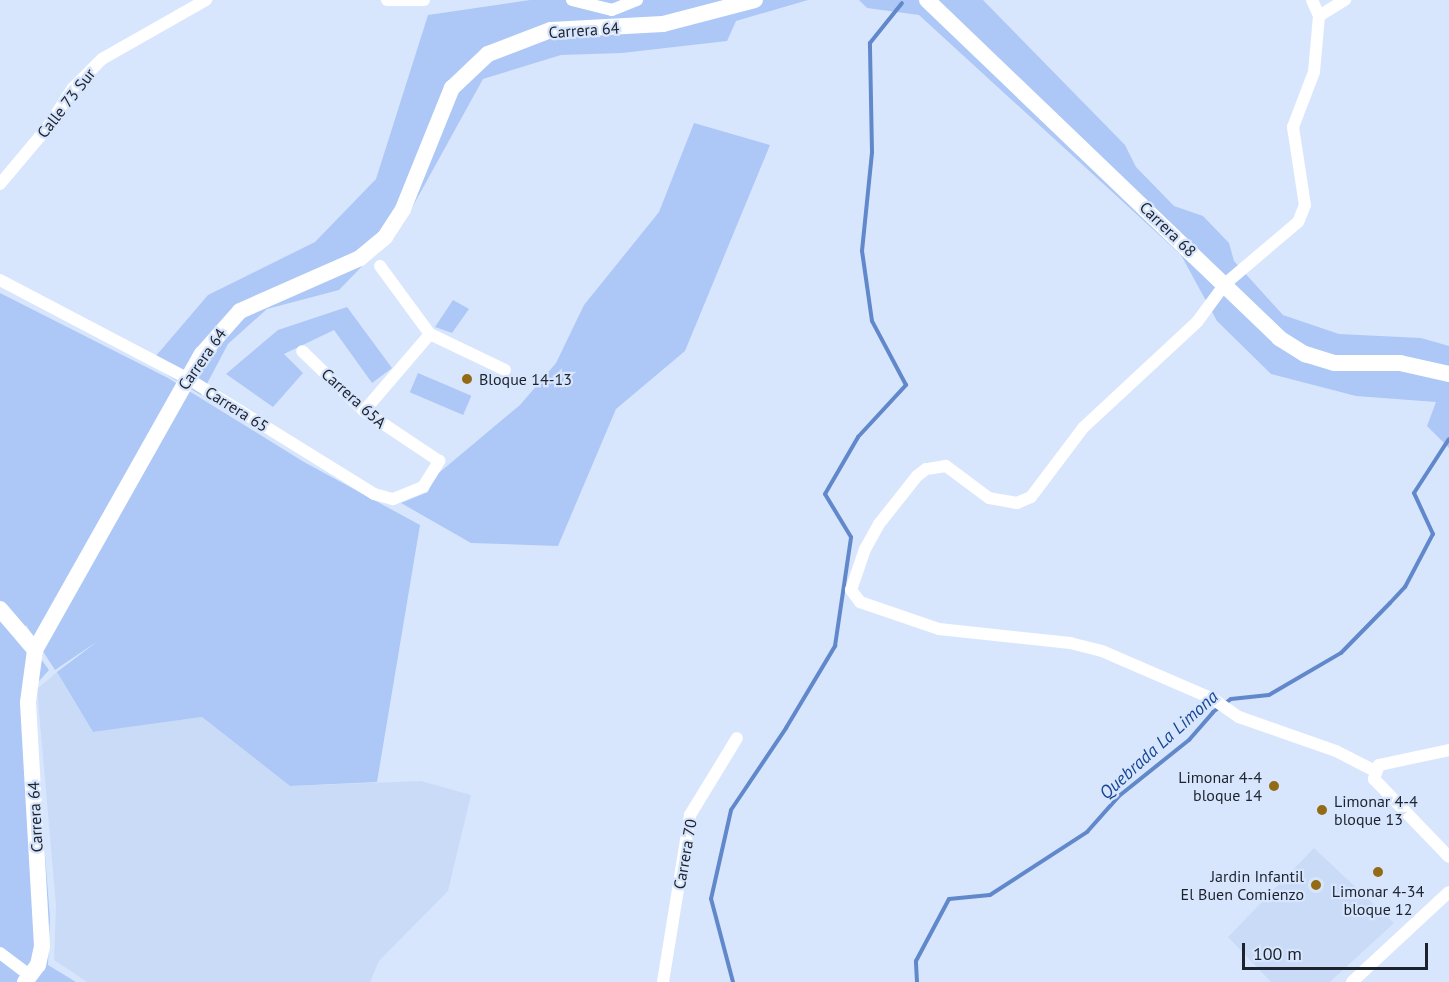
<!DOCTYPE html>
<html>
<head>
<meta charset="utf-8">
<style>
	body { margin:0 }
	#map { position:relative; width:1449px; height:982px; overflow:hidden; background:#d8e6fd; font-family:"PT Sans",sans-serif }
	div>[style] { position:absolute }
	.built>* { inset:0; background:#cadbf8 }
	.green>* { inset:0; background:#adc8f6; transform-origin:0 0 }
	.stream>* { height:4px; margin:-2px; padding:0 2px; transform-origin:2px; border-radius:2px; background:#6188cb }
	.street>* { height:12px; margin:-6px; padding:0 6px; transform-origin:6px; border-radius:6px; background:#fff }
	.secondary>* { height:16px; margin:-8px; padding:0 8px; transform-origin:8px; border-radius:8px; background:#fff }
	.dots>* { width:16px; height:16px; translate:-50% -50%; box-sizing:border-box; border:3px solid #d8e6fd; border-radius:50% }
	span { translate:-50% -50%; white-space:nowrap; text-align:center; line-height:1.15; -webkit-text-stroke:4.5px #d8e6fd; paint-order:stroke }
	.street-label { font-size:16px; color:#1d232e }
	.poi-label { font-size:16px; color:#1d232e }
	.left { translate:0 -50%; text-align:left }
	.right { translate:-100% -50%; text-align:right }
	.water-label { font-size:18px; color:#174595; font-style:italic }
	.scale { position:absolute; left:1242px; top:943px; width:186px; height:27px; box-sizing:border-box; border:3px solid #1d232e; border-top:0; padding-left:8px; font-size:18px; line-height:21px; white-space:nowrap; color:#1d232e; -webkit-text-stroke:4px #d8e6fd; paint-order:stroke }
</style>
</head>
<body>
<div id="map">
	<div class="built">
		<div style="clip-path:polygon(57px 672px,93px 732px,202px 717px,290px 786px,421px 781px,471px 795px,448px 891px,379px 961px,370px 982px,87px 982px,54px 960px,56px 905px,37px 689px)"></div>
		<div style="clip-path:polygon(1314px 848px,1394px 923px,1330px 982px,1271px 982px,1228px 937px)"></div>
	</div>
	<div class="green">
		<div style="clip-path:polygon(530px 0,808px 0,736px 21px,727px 41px,622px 53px,561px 55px,483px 79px,403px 224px,339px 290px,267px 309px,228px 344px,201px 395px,149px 364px,208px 295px,315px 242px,376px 179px,428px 15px)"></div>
		<div style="clip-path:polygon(859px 0,983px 0,1125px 145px,1136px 167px,1174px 206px,1203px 216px,1229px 243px,1234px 261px,1283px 315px,1339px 334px,1421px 338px,1449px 346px,1449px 448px,1427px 426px,1436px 402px,1356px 396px,1271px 374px,1217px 321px,1181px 255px,919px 15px,867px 8px)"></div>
		<div style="clip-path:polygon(694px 123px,770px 145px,685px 351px,616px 409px,558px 546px,471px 543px,401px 503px,428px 492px,434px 477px,520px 405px,556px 363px,584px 305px,659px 212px)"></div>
		<div style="clip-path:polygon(0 293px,168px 378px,304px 462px,420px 525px,377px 782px,290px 786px,202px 717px,93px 732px,57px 672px,98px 641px,55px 670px,26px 625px,22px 633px,49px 670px,32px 689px,50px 918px,48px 965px,76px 982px,0 982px)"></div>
		<div style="clip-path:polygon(453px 300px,469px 309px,452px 333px,435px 327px)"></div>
		<div style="clip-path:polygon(347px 307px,392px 368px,372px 383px,334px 330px,284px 354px,303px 373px,273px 407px,226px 374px,278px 330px)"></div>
		<div style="left:418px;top:373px;width:58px;height:21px;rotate:23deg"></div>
	</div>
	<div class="stream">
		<div style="left:733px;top:982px;width:86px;rotate:-104.8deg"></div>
		<div style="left:711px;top:899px;width:91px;rotate:-77.3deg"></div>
		<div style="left:731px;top:810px;width:99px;rotate:-56.1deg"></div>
		<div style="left:786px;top:728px;width:96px;rotate:-59.1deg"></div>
		<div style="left:835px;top:646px;width:110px;rotate:-81.6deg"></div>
		<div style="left:851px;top:537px;width:50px;rotate:-121.2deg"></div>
		<div style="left:825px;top:494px;width:66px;rotate:-59.9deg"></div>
		<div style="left:858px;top:437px;width:71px;rotate:-47.3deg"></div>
		<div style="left:906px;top:385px;width:72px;rotate:-118deg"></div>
		<div style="left:872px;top:321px;width:71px;rotate:-98.1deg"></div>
		<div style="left:862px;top:251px;width:100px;rotate:-84.2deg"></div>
		<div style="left:872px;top:152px;width:109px;rotate:-91.1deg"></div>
		<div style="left:870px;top:43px;width:51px;rotate:-51.3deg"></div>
		<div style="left:917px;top:982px;width:21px;rotate:-93deg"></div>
		<div style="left:916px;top:961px;width:70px;rotate:-62deg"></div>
		<div style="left:949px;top:899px;width:41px;rotate:-5.6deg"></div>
		<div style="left:990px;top:895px;width:116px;rotate:-33deg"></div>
		<div style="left:1087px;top:832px;width:48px;rotate:-48.4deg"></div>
		<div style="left:1119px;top:796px;width:90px;rotate:-38.7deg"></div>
		<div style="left:1189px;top:740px;width:37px;rotate:-49deg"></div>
		<div style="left:1213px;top:712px;width:22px;rotate:-36deg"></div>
		<div style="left:1231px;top:699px;width:38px;rotate:-6deg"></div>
		<div style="left:1269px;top:695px;width:83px;rotate:-30.3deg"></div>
		<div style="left:1341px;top:653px;width:70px;rotate:-45.6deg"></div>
		<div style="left:1390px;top:603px;width:22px;rotate:-47deg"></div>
		<div style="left:1405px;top:587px;width:60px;rotate:-62.2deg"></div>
		<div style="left:1433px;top:534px;width:45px;rotate:-114.9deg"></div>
		<div style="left:1414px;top:493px;width:64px;rotate:-57.1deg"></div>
	</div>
	<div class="street">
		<div style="left:387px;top:0;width:37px"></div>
		<div style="left:572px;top:0;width:41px;rotate:14deg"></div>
		<div style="left:612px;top:10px;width:27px;rotate:-22deg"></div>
		<div style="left:1312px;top:0;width:17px;rotate:66deg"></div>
		<div style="left:1319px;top:16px;width:56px;rotate:95.1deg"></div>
		<div style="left:1314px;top:72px;width:59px;rotate:110.9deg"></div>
		<div style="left:1293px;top:127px;width:79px;rotate:81.3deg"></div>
		<div style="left:1305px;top:205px;width:18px;rotate:112deg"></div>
		<div style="left:1298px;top:222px;width:96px;rotate:139.7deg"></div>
		<div style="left:1225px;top:284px;width:47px;rotate:126.4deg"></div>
		<div style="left:1197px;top:322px;width:156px;rotate:137.1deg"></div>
		<div style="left:1083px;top:428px;width:86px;rotate:127deg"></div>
		<div style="left:1031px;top:497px;width:15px;rotate:157deg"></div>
		<div style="left:1017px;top:503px;width:28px;rotate:-170deg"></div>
		<div style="left:989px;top:498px;width:54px;rotate:-143.3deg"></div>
		<div style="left:946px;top:466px;width:20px;rotate:171deg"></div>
		<div style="left:926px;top:469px;width:11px;rotate:142deg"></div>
		<div style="left:917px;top:476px;width:61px;rotate:128.4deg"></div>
		<div style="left:879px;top:524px;width:29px;rotate:119deg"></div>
		<div style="left:865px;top:549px;width:43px;rotate:108.9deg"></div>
		<div style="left:851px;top:590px;width:15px;rotate:53deg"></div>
		<div style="left:860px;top:602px;width:83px;rotate:18.9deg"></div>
		<div style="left:939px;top:629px;width:132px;rotate:6.1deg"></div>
		<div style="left:1070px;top:643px;width:33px;rotate:14deg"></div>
		<div style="left:1102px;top:651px;width:121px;rotate:23.4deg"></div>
		<div style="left:1213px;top:699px;width:32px;rotate:35deg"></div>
		<div style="left:1239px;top:717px;width:103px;rotate:19.3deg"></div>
		<div style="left:1336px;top:751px;width:44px;rotate:27.1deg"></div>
		<div style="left:1319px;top:16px;width:31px;rotate:-32deg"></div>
		<div style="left:0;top:184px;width:73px;rotate:-50deg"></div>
		<div style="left:47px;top:128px;width:48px;rotate:-57deg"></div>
		<div style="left:73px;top:88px;width:41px;rotate:-45deg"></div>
		<div style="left:102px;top:59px;width:120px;rotate:-29.6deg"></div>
		<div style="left:380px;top:266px;width:84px;rotate:53.7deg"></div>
		<div style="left:430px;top:334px;width:83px;rotate:25.6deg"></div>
		<div style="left:0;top:280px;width:211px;rotate:27.7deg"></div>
		<div style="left:187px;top:378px;width:220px;rotate:31.8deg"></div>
		<div style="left:374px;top:494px;width:20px;rotate:15deg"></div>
		<div style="left:393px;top:499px;width:32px;rotate:-22deg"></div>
		<div style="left:423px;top:487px;width:31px;rotate:-58deg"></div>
		<div style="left:439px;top:461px;width:90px;rotate:-146.3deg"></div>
		<div style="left:364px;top:411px;width:86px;rotate:-135.9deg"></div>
		<div style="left:364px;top:411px;width:101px;rotate:-49.4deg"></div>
		<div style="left:1449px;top:750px;width:72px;rotate:167.9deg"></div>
		<div style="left:1379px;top:765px;width:15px;rotate:110deg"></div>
		<div style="left:1374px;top:779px;width:108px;rotate:46.1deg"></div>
		<div style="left:0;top:953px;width:38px;rotate:37deg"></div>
		<div style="left:663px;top:982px;width:169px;rotate:-80.8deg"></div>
		<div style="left:690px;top:815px;width:90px;rotate:-58.6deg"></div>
		<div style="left:1352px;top:982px;width:132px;rotate:-42.9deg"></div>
	</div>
	<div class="secondary">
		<div style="left:927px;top:0;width:488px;rotate:43.8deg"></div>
		<div style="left:1279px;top:338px;width:31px;rotate:32deg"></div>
		<div style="left:1305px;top:354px;width:31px;rotate:17deg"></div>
		<div style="left:1335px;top:363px;width:65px"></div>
		<div style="left:1400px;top:363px;width:50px;rotate:12.7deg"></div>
		<div style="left:0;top:609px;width:54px;rotate:49.5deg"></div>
		<div style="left:25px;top:982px;width:21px;rotate:-53deg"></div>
		<div style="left:38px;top:965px;width:19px;rotate:-78deg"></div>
		<div style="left:42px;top:946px;width:244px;rotate:-93.3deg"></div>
		<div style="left:28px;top:702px;width:52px;rotate:-82.3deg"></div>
		<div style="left:35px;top:650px;width:340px;rotate:-60.6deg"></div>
		<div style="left:202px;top:354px;width:57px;rotate:-48.5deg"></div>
		<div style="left:240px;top:311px;width:131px;rotate:-23.8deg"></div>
		<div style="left:360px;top:258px;width:33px;rotate:-40deg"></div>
		<div style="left:385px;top:237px;width:33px;rotate:-57deg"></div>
		<div style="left:403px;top:209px;width:131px;rotate:-68deg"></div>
		<div style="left:452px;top:88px;width:50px;rotate:-43.4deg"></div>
		<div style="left:488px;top:54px;width:67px;rotate:-20.9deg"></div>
		<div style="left:551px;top:30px;width:112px;rotate:-3.1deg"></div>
		<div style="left:663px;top:24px;width:95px;rotate:-14.6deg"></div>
	</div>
	<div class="dots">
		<div style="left:467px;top:379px;background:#946b15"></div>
		<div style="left:1274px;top:786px;background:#946b15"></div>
		<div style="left:1322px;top:810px;background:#946b15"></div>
		<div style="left:1378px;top:872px;background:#946b15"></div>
		<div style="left:1316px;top:885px;background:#946b15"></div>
	</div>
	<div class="street-label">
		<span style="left:584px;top:30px;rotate:-4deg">Carrera 64</span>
		<span style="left:66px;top:103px;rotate:-52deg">Calle 73 Sur</span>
		<span style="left:1168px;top:229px;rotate:44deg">Carrera 68</span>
		<span style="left:202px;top:359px;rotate:-55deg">Carrera 64</span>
		<span style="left:354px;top:398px;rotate:42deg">Carrera 65A</span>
		<span style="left:237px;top:409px;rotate:32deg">Carrera 65</span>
		<span style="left:35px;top:817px;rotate:-93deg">Carrera 64</span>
		<span style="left:685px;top:854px;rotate:-80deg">Carrera 70</span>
	</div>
	<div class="poi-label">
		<span class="left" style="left:479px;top:379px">Bloque 14-13</span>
		<span class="right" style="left:1262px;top:786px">Limonar 4-4<br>bloque 14</span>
		<span class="left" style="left:1334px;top:810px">Limonar 4-4<br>bloque 13</span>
		<span class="right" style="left:1304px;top:885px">Jardin Infantil<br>El Buen Comienzo</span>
		<span style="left:1378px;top:900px">Limonar 4-34<br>bloque 12</span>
	</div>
	<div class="water-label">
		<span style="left:1159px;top:745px;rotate:-42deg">Quebrada La Limona</span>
	</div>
	<div class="scale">100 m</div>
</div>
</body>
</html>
